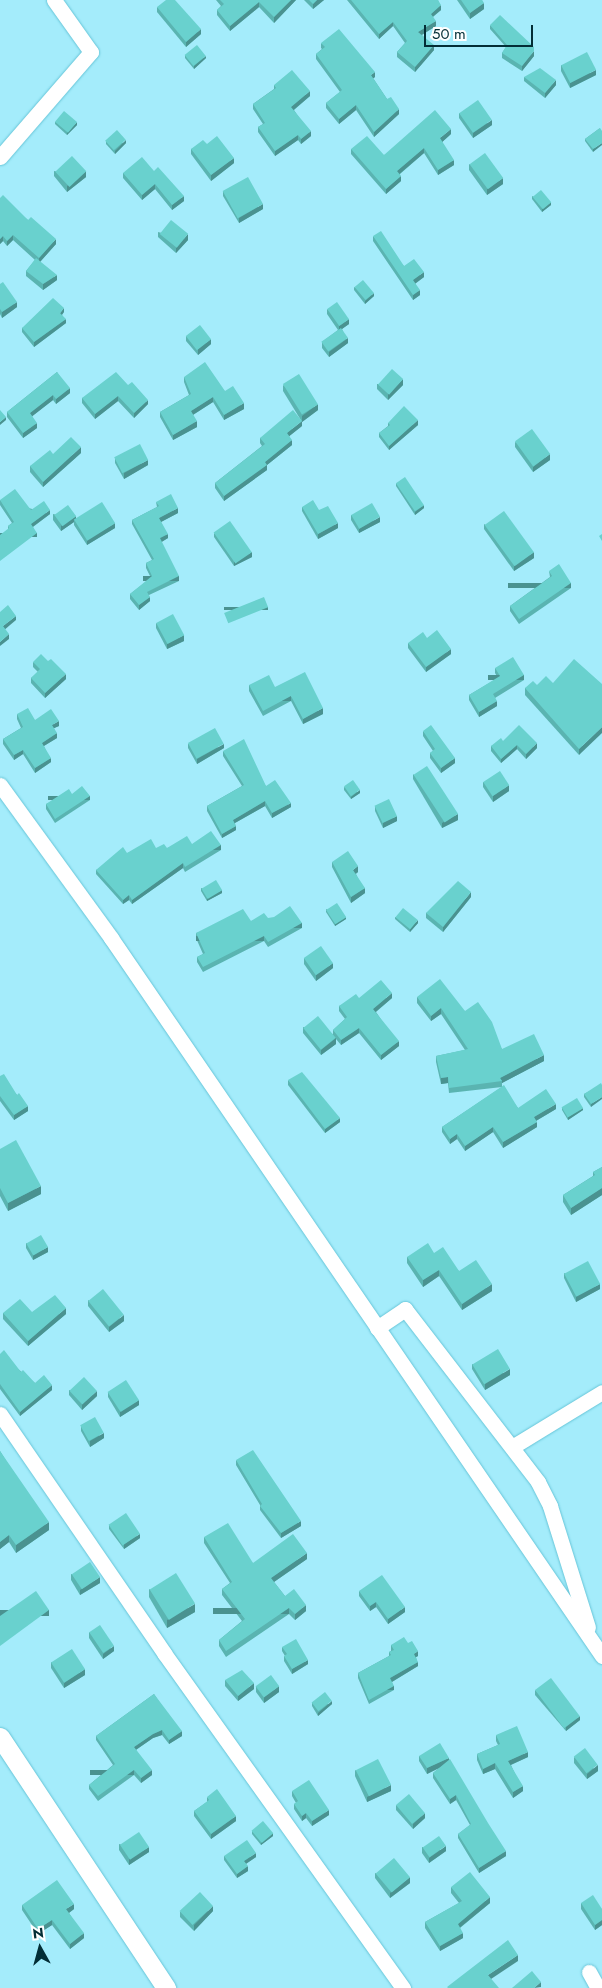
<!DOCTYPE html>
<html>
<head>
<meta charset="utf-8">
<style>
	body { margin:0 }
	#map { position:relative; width:602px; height:1988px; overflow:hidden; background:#a4ecfb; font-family:Jost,sans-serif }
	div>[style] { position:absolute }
	.roads { filter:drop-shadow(0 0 1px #67c5d8) drop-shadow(0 0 1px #67c5d8) }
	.minor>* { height:15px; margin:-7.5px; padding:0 7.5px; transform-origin:7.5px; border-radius:7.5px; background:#fff }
	.tertiary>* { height:19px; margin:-9.5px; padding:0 9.5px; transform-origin:9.5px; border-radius:9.5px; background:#fff }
	.wall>* { inset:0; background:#5ab4b1 }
	.shaded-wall>* { inset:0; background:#4a9290; transform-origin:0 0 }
	.building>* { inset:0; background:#69d1ce; transform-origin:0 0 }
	span { translate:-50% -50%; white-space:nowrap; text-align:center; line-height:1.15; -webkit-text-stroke:5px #fff; paint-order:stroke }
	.north { position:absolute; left:15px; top:1923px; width:50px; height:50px; -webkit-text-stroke:4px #fff; paint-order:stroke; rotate:353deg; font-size:14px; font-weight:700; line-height:20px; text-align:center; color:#032e36 }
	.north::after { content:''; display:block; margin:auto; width:18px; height:22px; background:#032e36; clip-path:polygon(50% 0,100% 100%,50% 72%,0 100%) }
	.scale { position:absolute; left:424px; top:25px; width:109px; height:22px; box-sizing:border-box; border:2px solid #032e36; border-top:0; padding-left:6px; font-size:15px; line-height:18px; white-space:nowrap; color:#032e36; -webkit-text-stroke:4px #fff; paint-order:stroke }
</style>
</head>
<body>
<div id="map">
	<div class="roads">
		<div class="minor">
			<div style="left:0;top:157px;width:139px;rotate:-49.1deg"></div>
			<div style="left:91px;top:52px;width:64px;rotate:-125.4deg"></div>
			<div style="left:0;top:785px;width:189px;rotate:54deg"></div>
			<div style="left:111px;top:938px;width:870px;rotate:55.63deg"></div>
			<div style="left:377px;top:1328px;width:34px;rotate:-34deg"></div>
			<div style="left:405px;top:1309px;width:218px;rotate:52.4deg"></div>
			<div style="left:538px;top:1482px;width:27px;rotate:63deg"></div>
			<div style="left:550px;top:1506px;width:127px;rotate:72.6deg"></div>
			<div style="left:0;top:1414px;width:290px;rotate:55.5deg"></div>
			<div style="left:164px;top:1653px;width:412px;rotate:54.5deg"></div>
			<div style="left:512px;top:1447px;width:105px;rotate:-31.4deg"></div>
			<div style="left:589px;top:1972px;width:18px;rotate:61deg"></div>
		</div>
		<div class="tertiary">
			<div style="left:0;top:1737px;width:301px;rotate:56.5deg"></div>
		</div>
	</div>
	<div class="wall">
		<div style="clip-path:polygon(216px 0,296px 0,274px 23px,259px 7px,230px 31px,217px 15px,217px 10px,221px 6px)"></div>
		<div style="clip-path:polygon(304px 0,324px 0,313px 9px)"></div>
		<div style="clip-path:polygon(347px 0,438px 0,441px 10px,433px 17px,436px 26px,422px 35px,434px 50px,415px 72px,397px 57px,397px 52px,405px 43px,393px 26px,379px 39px)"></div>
		<div style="clip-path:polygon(457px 0,482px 0,484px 9px,470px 19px)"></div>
		<div style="clip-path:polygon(157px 7px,201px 34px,186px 47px,157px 12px)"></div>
		<div style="clip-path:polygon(490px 25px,534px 56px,522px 71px,502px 58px,502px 53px,506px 47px,490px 29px)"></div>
		<div style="clip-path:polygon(321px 43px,375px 77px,373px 78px,387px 99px,399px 114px,374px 137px,356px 110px,339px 124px,326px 108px,326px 103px,340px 92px,316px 59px,316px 54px,322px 49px,321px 48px)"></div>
		<div style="clip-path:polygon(185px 55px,206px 58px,194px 69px,185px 58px)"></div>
		<div style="clip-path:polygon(561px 65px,596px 75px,570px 88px,561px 71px)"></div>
		<div style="clip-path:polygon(524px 77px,556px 85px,545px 98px,524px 81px)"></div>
		<div style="clip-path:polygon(274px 85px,310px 96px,294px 110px,311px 136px,301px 144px,298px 140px,275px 156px,258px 132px,258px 127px,263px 124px,253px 109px,253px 104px,274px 89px)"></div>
		<div style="clip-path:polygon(459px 113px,492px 125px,473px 138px,459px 118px)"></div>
		<div style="clip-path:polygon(55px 122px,77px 125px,67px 135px,55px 124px)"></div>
		<div style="clip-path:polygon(600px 128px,593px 152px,585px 141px,585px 139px)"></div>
		<div style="clip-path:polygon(451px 134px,442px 142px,454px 165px,438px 175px,424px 153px,400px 174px,401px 181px,386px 194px,351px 154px,351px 149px,384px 155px)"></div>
		<div style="clip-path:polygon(106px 141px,126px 143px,115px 154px,106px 144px)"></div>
		<div style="clip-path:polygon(207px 144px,234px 163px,211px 181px,191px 154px,191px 149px)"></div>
		<div style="clip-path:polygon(469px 164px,503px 184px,487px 195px,469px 170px)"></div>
		<div style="clip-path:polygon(54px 171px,86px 177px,67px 192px,54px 176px)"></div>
		<div style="clip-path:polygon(154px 171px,184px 201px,172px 210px,155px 189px,142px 200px,123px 178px,123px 173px)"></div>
		<div style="clip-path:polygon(223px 191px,263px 209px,239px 223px,223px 196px)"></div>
		<div style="clip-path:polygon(532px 196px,551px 205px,542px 212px,532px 199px)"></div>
		<div style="clip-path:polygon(0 198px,28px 220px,56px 244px,40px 262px,57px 280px,43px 290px,26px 276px,26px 271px,35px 260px,13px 240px,7px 246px,3px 241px,0 244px)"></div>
		<div style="clip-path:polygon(158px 232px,188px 240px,176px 253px,158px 237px)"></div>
		<div style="clip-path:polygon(373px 236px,404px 266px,424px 277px,415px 284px,420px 295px,413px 300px,373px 241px)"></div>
		<div style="clip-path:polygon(0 284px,17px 307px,2px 318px,0 314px)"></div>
		<div style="clip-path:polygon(354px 287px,374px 296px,365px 304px,354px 290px)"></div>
		<div style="clip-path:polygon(327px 309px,349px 324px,342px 329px,348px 343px,329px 357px,322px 348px,322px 342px,338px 330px,327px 314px)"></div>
		<div style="clip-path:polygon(64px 312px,62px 315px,66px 323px,34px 347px,22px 332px,22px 328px)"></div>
		<div style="clip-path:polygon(186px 336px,211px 344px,198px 355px,186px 341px)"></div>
		<div style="clip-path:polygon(57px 372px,70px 393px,56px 404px,53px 400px,32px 416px,37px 428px,23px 438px,7px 417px,7px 412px)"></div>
		<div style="clip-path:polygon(184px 377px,225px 391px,244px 409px,224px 420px,213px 402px,193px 415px,197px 427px,173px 440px,160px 417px,160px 412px,189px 395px,184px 382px)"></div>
		<div style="clip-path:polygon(377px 384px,403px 385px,388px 400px,377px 389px)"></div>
		<div style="clip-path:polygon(128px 385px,148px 404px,134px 418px,118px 401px,95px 419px,82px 403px,82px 398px)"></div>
		<div style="clip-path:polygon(283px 385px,318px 410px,302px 422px,283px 391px)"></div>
		<div style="clip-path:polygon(388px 423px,418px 425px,389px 450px,379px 437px,379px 433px,388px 426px)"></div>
		<div style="clip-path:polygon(302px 426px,289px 436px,292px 445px,267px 465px,267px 470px,224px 501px,215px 488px,215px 483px,262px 446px,260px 443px,260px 438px)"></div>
		<div style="clip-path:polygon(515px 442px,550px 460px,533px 472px,515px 447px)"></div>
		<div style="clip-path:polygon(81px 453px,43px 487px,30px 472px,30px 466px)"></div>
		<div style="clip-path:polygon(115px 458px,148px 465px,124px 479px,115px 463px)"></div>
		<div style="clip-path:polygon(396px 483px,424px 508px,415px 515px,396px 486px)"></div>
		<div style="clip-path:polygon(0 500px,50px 514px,33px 527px,37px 537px,8px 530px,8px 526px,12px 523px,0 505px)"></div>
		<div style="clip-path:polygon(156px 502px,178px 513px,161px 522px,168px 538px,161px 542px,179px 581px,149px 595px,150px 601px,139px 610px,130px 599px,130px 594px,151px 578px,146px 568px,146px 563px,152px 560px,132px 524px,132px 520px,157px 507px)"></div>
		<div style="clip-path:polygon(302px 507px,319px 510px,338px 528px,318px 539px,302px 511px)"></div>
		<div style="clip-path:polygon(53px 514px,115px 528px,87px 545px,74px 525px,74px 522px,61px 531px,53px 520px)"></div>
		<div style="clip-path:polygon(351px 515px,380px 522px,359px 533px,351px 520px)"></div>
		<div style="clip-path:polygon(484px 524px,534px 558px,514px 571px,484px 529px)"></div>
		<div style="clip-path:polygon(214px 533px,252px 557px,234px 566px,214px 537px)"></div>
		<div style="clip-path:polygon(549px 571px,571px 588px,519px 624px,510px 611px,510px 606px,550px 577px)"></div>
		<div style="clip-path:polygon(156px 623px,184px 641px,167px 649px,156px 628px)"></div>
		<div style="clip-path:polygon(408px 643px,451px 654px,426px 672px,408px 648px)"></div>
		<div style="clip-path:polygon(33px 662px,66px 679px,45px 698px,31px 683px,31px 678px,38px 672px,33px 667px)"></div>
		<div style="clip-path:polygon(495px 668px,524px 680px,495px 698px,497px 706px,479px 717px,469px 700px,469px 695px,498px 678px,495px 673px)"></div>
		<div style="clip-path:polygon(553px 683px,602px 684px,579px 755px,525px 695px,525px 688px,537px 685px)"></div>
		<div style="clip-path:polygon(249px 685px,275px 687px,323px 714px,303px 724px,291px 701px,263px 716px,249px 691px)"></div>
		<div style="clip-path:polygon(17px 714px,35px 720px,59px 726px,54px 728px,57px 738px,44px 746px,51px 762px,35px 773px,23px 754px,14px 760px,3px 744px,3px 739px,21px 728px,17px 719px)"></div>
		<div style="clip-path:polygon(423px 731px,455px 763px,441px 773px,430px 758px,430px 753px,433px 751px,423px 736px)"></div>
		<div style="clip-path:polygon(503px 741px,537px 748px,526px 759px,517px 749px,501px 763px,491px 751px,491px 746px)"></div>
		<div style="clip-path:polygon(188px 744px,224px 748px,197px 764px,188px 748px)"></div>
		<div style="clip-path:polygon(223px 751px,266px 786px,291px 807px,272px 818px,265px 806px,235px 823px,236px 830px,222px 838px,207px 811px,207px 806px,242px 786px,223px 756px)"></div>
		<div style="clip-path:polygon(413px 774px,458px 820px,442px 828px,413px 779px)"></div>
		<div style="clip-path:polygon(483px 782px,509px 791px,493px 802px,483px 787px)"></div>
		<div style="clip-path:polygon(344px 787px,360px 793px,351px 799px,344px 790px)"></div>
		<div style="clip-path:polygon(72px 794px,90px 800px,55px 823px,46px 809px,46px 804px)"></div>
		<div style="clip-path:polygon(375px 806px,397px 821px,383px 828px,375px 811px)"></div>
		<div style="clip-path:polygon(192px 844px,221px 850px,185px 872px,183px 868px,132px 904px,129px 900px,123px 904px,96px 874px,96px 870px,127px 853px,156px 848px,167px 848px)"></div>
		<div style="clip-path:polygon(332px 862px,358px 872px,356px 874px,365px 893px,351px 903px,332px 867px)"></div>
		<div style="clip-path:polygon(201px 888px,222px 893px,207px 901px,201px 891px)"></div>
		<div style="clip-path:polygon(471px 897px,443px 932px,426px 918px,426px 913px)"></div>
		<div style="clip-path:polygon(326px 909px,346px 919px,335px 926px,326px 912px)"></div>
		<div style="clip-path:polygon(395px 917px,418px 923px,410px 932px,395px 919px)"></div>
		<div style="clip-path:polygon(268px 918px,302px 928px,268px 947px,264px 941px,203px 972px,197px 962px,197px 957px,203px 954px,196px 938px,196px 933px,251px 921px)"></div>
		<div style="clip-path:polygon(304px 958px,333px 968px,316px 981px,304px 964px)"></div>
		<div style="clip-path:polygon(417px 997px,465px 1011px,502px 1049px,544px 1061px,502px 1083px,502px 1087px,518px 1108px,556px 1109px,536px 1121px,537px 1127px,503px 1148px,493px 1132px,465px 1151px,457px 1139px,450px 1144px,442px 1132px,442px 1127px,502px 1087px,449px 1093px,448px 1083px,441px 1084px,436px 1062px,436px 1056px,465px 1050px,441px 1014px,431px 1021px,417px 1003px)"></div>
		<div style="clip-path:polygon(359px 998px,392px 998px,376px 1012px,399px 1046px,381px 1060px,359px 1033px,341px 1045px,336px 1039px,336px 1044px,321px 1055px,303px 1033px,303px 1027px,333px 1034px,333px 1030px,345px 1019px,339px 1011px,339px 1006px)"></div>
		<div style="clip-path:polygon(0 1076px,17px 1095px,28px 1111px,14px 1120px,0 1101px)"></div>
		<div style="clip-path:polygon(288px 1080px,340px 1122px,325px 1133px,288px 1085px)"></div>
		<div style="clip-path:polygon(602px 1085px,591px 1107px,584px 1097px,584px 1094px)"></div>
		<div style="clip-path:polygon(562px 1108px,583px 1110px,568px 1120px,562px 1110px)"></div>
		<div style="clip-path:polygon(0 1149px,41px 1194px,8px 1211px,0 1196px)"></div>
		<div style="clip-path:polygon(602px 1167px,602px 1195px,571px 1215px,563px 1202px,563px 1195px,593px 1176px,593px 1172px)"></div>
		<div style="clip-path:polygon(26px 1243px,48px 1252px,33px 1260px,26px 1248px)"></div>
		<div style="clip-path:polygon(434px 1253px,459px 1271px,492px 1291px,462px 1310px,439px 1276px,423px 1287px,407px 1263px,407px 1257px)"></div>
		<div style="clip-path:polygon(564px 1273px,600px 1289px,576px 1302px,564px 1278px)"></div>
		<div style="clip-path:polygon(88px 1300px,124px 1321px,109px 1332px,88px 1306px)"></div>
		<div style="clip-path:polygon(32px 1312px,66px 1314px,28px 1346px,3px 1319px,3px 1313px)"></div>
		<div style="clip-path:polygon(0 1354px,35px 1383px,52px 1390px,20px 1416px,0 1389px)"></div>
		<div style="clip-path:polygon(472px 1364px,510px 1375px,485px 1390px,472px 1369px)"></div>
		<div style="clip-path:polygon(69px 1390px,97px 1396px,82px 1410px,69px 1395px)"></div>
		<div style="clip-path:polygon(108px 1392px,139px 1405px,120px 1417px,108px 1397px)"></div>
		<div style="clip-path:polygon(81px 1426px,104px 1438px,90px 1447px,81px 1431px)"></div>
		<div style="clip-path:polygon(0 1451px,49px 1530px,16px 1553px,9px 1542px,0 1549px)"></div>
		<div style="clip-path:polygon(236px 1460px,301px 1526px,281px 1538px,260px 1510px,260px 1505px,236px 1465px)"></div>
		<div style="clip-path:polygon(109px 1525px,140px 1538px,124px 1549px,109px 1529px)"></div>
		<div style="clip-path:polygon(204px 1537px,253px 1563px,307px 1559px,274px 1582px,285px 1596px,306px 1611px,295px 1620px,289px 1614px,226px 1657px,219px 1646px,219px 1640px,242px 1621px,222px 1595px,222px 1589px,230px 1583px,204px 1543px)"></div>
		<div style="clip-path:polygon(71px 1574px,100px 1583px,80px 1595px,71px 1580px)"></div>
		<div style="clip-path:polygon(149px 1589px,195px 1612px,167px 1628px,149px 1597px)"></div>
		<div style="clip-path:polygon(359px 1591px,405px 1612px,388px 1624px,376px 1607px,370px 1611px,359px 1596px)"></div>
		<div style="clip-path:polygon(89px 1632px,114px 1651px,103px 1659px,89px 1638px)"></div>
		<div style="clip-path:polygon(408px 1643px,418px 1656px,416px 1657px,418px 1666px,392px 1682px,394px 1690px,369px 1704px,358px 1678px,358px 1673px,389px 1656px,389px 1652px,391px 1651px,391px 1645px)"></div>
		<div style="clip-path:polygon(282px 1647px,308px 1664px,292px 1674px,284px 1661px,284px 1656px,285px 1656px,282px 1651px)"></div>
		<div style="clip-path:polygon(51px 1662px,85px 1675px,64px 1688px,51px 1668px)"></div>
		<div style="clip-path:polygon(225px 1680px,254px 1689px,238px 1701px,225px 1686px)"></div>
		<div style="clip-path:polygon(256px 1686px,279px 1692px,264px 1703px,256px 1692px)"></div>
		<div style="clip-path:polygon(535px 1690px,580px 1720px,566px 1731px,535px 1695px)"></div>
		<div style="clip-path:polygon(154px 1694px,182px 1736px,169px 1744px,162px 1735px,153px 1738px,136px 1750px,152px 1775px,141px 1783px,134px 1775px,98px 1801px,89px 1789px,89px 1785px,113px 1765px,96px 1740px,96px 1736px)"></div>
		<div style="clip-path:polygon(312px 1703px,332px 1704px,318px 1716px,312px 1706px)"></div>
		<div style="clip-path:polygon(496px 1735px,528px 1757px,511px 1765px,523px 1791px,513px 1798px,495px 1769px,483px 1774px,477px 1760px,477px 1754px,498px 1745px,496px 1741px)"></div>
		<div style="clip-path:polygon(419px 1756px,449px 1759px,506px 1856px,479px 1873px,458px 1838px,458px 1834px,470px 1825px,456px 1800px,450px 1804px,433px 1778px,433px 1773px,439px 1768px,427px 1774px,419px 1761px)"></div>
		<div style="clip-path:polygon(574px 1757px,598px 1771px,587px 1779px,574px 1763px)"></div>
		<div style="clip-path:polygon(355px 1770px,391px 1791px,367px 1802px,355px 1776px)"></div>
		<div style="clip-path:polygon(292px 1791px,329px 1815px,312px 1826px,306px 1818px,302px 1821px,294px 1809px,294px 1804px,296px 1803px,292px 1796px)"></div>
		<div style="clip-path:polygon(207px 1797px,236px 1821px,211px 1839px,194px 1816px,194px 1811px,207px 1802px)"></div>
		<div style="clip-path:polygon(396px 1805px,425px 1818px,413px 1829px,396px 1810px)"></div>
		<div style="clip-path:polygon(252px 1831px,273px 1836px,261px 1845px,252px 1834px)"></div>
		<div style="clip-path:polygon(119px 1844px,149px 1852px,129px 1865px,119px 1850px)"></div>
		<div style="clip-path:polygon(422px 1847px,446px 1851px,429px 1863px,422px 1853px)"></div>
		<div style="clip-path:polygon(224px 1856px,256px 1857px,246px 1864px,248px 1871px,237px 1878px,224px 1860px)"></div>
		<div style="clip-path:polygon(375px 1873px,410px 1883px,390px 1898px,375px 1878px)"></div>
		<div style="clip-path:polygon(451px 1887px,490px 1903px,460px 1928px,463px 1938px,440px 1951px,425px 1928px,425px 1922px,459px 1903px,451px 1893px)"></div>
		<div style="clip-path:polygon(581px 1903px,602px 1909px,602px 1925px,595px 1930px,581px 1909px)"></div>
		<div style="clip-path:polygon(22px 1905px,74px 1909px,69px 1913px,84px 1938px,70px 1949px,52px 1925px,38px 1934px,22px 1910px)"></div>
		<div style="clip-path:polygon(213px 1911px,194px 1931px,180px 1917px,180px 1912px)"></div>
	</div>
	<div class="shaded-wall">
		<div style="clip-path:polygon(291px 0,296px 0,274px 23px,274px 17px)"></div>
		<div style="clip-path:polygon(317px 0,324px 0,313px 9px,313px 4px)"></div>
		<div style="clip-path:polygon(259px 2px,259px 7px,230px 31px,230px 26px)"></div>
		<div style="clip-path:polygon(484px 3px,484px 9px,470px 19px,470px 13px)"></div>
		<div style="clip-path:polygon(441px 5px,441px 10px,431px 18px,431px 14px)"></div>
		<div style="clip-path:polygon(436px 21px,436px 26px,418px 37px,418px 32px)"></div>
		<div style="clip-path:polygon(393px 22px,393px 26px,379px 39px,379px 34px)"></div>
		<div style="clip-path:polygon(201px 29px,201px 34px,186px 47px,186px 42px)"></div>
		<div style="clip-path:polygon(434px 45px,434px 50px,415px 72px,415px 67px)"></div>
		<div style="clip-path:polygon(534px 51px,534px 56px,522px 71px,522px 66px)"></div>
		<div style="clip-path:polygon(206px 56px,206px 58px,194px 69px,194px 66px)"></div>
		<div style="clip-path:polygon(596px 70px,596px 75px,570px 88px,570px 83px)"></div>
		<div style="clip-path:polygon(375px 72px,375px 77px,371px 80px,371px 75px)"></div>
		<div style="clip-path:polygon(556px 80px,556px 85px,545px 98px,545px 93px)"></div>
		<div style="clip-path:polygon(310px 91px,310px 96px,291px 112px,291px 107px)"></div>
		<div style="clip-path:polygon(356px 105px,356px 110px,339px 124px,339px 119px)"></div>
		<div style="clip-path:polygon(399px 109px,399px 114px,374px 137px,374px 132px)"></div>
		<div style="clip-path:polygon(492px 120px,492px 125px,473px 138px,473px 133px)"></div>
		<div style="clip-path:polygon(77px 122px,77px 125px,67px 135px,67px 133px)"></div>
		<div style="clip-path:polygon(451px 129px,451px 134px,440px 144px,440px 138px)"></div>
		<div style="clip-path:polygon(311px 131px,311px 136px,301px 144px,301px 139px)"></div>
		<div style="clip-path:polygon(298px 135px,298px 140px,275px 156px,275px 151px)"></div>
		<div style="clip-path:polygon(126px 140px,126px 143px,115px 154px,115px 151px)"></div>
		<div style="clip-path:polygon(602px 143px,602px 145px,593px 152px,593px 149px)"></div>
		<div style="clip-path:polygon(424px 148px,424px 153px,397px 176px,397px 171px)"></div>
		<div style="clip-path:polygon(234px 158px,234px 163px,211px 181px,211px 175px)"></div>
		<div style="clip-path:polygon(454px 160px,454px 165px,438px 175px,438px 170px)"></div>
		<div style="clip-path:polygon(86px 171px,86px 177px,67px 192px,67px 186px)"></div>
		<div style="clip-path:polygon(401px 176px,401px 181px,386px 194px,386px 189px)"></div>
		<div style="clip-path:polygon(503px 178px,503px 184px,487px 195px,487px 189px)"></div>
		<div style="clip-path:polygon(155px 184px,155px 189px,142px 200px,142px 195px)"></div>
		<div style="clip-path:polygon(184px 196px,184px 201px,172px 210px,172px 205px)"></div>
		<div style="clip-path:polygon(551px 202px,551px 205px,542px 212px,542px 209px)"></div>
		<div style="clip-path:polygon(263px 204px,263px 209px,239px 223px,239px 218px)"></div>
		<div style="clip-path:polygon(188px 234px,188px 240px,176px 253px,176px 248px)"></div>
		<div style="clip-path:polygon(13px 235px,13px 240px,7px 246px,7px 241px)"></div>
		<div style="clip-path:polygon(3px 236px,3px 241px,0 244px,0 239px)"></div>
		<div style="clip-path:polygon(56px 239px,56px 244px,39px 263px,39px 258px)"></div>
		<div style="clip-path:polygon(424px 272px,424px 277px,413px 285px,413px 280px)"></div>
		<div style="clip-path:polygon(57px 275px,57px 280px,43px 290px,43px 284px)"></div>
		<div style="clip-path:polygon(420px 290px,420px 295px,413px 300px,413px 295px)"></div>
		<div style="clip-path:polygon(374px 293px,374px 296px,365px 304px,365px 301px)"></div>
		<div style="clip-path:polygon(17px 302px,17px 307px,2px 318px,2px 312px)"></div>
		<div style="clip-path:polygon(64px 308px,64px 312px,60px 317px,60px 313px)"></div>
		<div style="clip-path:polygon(66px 319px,66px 323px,34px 347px,34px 342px)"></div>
		<div style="clip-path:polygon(349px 319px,349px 324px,339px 331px,339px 326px)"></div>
		<div style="clip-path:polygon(348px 338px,348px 343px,329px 357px,329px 352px)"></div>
		<div style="clip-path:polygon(211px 339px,211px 344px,198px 355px,198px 349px)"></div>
		<div style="clip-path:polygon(403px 379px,403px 385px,388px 400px,388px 394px)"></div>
		<div style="clip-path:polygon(70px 388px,70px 393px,56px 404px,56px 399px)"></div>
		<div style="clip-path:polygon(53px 395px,53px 400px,30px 418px,30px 413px)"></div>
		<div style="clip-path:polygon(118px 396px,118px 401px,95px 419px,95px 414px)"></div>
		<div style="clip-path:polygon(213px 397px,213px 402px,191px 416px,191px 411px)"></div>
		<div style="clip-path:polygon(148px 400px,148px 404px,134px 418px,134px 413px)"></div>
		<div style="clip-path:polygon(244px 403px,244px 409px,224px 420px,224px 415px)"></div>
		<div style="clip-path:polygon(318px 404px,318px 410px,302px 422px,302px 416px)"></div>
		<div style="clip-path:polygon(6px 417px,6px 420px,0 425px,0 422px)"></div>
		<div style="clip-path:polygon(418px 420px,418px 425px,389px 450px,389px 446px)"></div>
		<div style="clip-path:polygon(197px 421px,197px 427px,173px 440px,173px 435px)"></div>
		<div style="clip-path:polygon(302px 421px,302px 426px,287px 438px,287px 433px)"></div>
		<div style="clip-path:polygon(37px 423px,37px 428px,23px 438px,23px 433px)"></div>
		<div style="clip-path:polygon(292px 440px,292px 445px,267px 465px,267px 470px,224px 501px,224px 496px,265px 462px)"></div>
		<div style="clip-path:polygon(81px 447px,81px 453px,43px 487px,43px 482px)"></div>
		<div style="clip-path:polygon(550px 454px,550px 460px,533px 472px,533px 467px)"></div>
		<div style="clip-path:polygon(148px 460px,148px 465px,124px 479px,124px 473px)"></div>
		<div style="clip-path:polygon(424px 505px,424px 508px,415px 515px,415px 512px)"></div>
		<div style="clip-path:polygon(178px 508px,178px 513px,159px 523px,159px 518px)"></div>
		<div style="clip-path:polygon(50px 510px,50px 514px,31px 528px,31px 524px)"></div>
		<div style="clip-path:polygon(76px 516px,76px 521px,74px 519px,74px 522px,61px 531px,61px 526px)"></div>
		<div style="clip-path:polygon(380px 517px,380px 522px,359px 533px,359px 529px)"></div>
		<div style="clip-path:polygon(115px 523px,115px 528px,87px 545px,87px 540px)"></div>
		<div style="clip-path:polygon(338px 523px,338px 528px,318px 539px,318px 534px)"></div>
		<div style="left:37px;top:533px;width:4px;height:46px;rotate:90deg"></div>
		<div style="clip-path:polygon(168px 534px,168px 538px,160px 543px,160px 538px)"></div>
		<div style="clip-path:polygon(252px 552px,252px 557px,234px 566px,234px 562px)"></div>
		<div style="clip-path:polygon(534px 552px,534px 558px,514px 571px,514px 566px)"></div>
		<div style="left:179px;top:576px;width:5px;height:36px;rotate:90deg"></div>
		<div style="left:571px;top:583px;width:5px;height:63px;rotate:90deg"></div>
		<div style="clip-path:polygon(150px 597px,150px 601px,139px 610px,139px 605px)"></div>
		<div style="left:268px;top:607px;width:3px;height:44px;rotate:90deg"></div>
		<div style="clip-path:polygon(16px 616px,16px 620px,3px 631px,3px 626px)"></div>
		<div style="clip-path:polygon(9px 634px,9px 639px,0 646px,0 642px)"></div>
		<div style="clip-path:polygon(184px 635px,184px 641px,167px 649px,167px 644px)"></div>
		<div style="clip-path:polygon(451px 649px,451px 654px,426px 672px,426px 667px)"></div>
		<div style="clip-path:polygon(66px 674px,66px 679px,45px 698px,45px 693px)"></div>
		<div style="left:524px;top:675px;width:5px;height:36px;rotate:90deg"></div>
		<div style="left:291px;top:696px;width:5px;height:32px;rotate:90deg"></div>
		<div style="clip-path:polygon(497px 701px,497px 706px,479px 717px,479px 712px)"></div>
		<div style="clip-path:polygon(323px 708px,323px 714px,303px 724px,303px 719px)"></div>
		<div style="clip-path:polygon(59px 721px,59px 726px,52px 729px,52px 725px)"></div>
		<div style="clip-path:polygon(602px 727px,602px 733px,579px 755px,579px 749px)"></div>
		<div style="clip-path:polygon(57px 733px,57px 738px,42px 747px,42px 743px)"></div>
		<div style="clip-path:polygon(537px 743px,537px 748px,526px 759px,526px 754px)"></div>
		<div style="clip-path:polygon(224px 744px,224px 748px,197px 764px,197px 759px)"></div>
		<div style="clip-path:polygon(517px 745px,517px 749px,501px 763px,501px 759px)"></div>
		<div style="clip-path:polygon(23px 750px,23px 754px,14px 760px,14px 755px)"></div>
		<div style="clip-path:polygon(51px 758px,51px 762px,35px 773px,35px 768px)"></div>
		<div style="clip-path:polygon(455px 758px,455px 763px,441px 773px,441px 768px)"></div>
		<div style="clip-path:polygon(509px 785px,509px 791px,493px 802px,493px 796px)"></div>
		<div style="clip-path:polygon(360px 790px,360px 793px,351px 799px,351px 797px)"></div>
		<div style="left:90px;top:796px;width:4px;height:42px;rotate:90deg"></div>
		<div style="clip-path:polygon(265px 801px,265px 806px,233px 824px,233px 820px)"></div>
		<div style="clip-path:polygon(291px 803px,291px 807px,272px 818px,272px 813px)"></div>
		<div style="clip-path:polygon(458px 814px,458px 820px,442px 828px,442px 823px)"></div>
		<div style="clip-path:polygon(397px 816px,397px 821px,383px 828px,383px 823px)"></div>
		<div style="clip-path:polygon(236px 826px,236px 830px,222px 838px,222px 834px)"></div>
		<div style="left:221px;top:845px;width:5px;height:42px;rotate:90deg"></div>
		<div style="clip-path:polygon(183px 863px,183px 868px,132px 904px,132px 900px)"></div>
		<div style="clip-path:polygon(358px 866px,358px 872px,353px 875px,353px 870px)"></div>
		<div style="clip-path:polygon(365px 888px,365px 893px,351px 903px,351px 897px)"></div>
		<div style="clip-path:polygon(222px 890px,222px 893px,207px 901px,207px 898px)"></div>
		<div style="clip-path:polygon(471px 892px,471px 897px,443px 932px,443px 927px)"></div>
		<div style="clip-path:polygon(129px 895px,129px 900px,123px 904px,123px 900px)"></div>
		<div style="clip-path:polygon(346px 917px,346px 919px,335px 926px,335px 924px)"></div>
		<div style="clip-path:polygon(418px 920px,418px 923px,410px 932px,410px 929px)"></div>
		<div style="left:302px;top:923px;width:5px;height:39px;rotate:90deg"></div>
		<div style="left:264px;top:936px;width:5px;height:68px;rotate:90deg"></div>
		<div style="clip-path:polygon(333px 963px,333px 968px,316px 981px,316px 975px)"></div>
		<div style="clip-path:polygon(392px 993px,392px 998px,373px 1014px,373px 1009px)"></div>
		<div style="clip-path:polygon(441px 1008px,441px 1014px,431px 1021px,431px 1016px)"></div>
		<div style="clip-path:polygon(359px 1028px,359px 1033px,341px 1045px,341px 1040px)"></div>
		<div style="clip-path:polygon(336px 1038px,336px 1044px,321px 1055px,321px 1050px)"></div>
		<div style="clip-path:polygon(399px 1041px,399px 1046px,381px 1060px,381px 1055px)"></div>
		<div style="clip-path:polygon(544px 1055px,544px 1061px,502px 1083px,502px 1081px,500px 1078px)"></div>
		<div style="clip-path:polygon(448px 1077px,448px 1083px,441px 1084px,441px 1078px)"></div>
		<div style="clip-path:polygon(602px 1097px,602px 1099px,591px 1107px,591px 1104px)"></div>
		<div style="clip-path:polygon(556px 1104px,556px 1109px,534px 1122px,534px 1117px)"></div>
		<div style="clip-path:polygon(28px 1106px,28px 1111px,14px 1120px,14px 1115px)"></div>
		<div style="clip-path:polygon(583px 1108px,583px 1110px,568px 1120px,568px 1117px)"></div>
		<div style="clip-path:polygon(340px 1118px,340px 1122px,325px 1133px,325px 1129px)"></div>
		<div style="clip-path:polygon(537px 1122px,537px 1127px,503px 1148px,503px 1142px)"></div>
		<div style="clip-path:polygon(493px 1127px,493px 1132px,465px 1151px,465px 1146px)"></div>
		<div style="clip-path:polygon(457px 1134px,457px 1139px,450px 1144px,450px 1139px)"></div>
		<div style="clip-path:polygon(41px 1186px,41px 1194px,8px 1211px,8px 1203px)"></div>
		<div style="clip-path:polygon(602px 1188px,602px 1195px,571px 1215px,571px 1208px)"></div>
		<div style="clip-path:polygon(48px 1247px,48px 1252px,33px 1260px,33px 1255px)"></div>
		<div style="clip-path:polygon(439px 1270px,439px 1276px,423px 1287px,423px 1280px)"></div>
		<div style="clip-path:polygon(492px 1284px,492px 1291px,462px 1310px,462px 1304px)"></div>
		<div style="clip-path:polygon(600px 1284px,600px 1289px,576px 1302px,576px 1296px)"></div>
		<div style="clip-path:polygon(66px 1308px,66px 1314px,28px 1346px,28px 1341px)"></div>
		<div style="clip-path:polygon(124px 1315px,124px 1321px,109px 1332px,109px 1327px)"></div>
		<div style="clip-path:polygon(510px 1369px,510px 1375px,485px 1390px,485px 1384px)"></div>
		<div style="clip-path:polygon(52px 1385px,52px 1390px,20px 1416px,20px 1412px)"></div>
		<div style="clip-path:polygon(97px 1391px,97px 1396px,82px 1410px,82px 1404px)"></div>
		<div style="clip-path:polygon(139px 1400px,139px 1405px,120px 1417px,120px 1411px)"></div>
		<div style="clip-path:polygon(104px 1433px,104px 1438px,90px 1447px,90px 1441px)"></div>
		<div style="clip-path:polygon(301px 1521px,301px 1526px,281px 1538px,281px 1533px)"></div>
		<div style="clip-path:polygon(49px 1522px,49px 1530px,16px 1553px,16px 1545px)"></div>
		<div style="clip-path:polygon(140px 1534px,140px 1538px,124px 1549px,124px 1544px)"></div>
		<div style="clip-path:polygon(9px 1535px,9px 1542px,0 1549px,0 1542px)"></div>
		<div style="clip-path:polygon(307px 1553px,307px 1559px,271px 1584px,271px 1578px)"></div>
		<div style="clip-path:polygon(100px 1577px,100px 1583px,80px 1595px,80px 1590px)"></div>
		<div style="clip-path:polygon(376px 1602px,376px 1607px,370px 1611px,370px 1606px)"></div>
		<div style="clip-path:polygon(195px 1604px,195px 1612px,167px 1628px,167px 1620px)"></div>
		<div style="clip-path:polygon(306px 1605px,306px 1611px,295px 1620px,295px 1614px)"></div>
		<div style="clip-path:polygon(405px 1607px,405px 1612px,388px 1624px,388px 1619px)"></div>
		<div style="left:289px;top:1608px;width:6px;height:76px;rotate:90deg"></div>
		<div style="left:49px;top:1610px;width:6px;height:61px;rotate:90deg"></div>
		<div style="clip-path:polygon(114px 1646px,114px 1651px,103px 1659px,103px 1654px)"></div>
		<div style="clip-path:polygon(418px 1651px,418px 1656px,414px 1658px,414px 1654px)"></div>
		<div style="clip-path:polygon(308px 1660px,308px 1664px,292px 1674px,292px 1669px)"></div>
		<div style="clip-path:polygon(418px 1662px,418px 1666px,390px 1683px,390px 1678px)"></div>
		<div style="clip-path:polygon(85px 1669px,85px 1675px,64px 1688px,64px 1683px)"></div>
		<div style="clip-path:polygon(254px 1683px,254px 1689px,238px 1701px,238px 1696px)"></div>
		<div style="clip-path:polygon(279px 1686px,279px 1692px,264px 1703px,264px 1697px)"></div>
		<div style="left:394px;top:1686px;width:4px;height:29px;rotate:90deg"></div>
		<div style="clip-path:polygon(332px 1701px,332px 1704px,318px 1716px,318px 1713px)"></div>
		<div style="clip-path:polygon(580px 1716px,580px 1720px,566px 1731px,566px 1727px)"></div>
		<div style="clip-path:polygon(162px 1730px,162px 1735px,153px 1738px,134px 1751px,134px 1747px,153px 1734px)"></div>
		<div style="clip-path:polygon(182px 1731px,182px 1736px,169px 1744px,169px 1740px)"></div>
		<div style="clip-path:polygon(528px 1752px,528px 1757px,508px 1766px,508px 1761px)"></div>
		<div style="clip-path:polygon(449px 1758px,449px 1763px,427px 1774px,427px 1768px)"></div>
		<div style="clip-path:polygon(495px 1763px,495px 1769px,483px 1774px,483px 1769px)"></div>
		<div style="clip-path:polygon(598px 1765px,598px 1771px,587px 1779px,587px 1774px)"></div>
		<div style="left:134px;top:1770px;width:5px;height:44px;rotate:90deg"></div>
		<div style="clip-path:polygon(152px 1770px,152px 1775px,141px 1783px,141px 1778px)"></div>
		<div style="clip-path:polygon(391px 1785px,391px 1791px,367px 1802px,367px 1797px)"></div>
		<div style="clip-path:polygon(523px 1786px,523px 1791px,513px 1798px,513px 1792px)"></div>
		<div style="clip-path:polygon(456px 1795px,456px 1800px,450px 1804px,450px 1799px)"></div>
		<div style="clip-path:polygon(329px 1810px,329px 1815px,312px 1826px,312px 1821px)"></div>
		<div style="clip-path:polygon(306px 1813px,306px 1818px,302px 1821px,302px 1816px)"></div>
		<div style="clip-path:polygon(425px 1813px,425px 1818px,413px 1829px,413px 1824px)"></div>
		<div style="clip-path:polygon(236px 1816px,236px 1821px,211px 1839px,211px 1834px)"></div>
		<div style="clip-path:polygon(273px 1833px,273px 1836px,261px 1845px,261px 1842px)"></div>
		<div style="clip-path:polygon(446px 1846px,446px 1851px,429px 1863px,429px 1858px)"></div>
		<div style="clip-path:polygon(149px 1847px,149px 1852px,129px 1865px,129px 1859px)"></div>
		<div style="clip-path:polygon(506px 1851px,506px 1856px,479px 1873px,479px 1868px)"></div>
		<div style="clip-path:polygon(256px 1853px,256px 1857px,244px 1865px,244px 1861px)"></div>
		<div style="clip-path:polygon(248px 1866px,248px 1871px,237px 1878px,237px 1874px)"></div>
		<div style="clip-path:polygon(410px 1877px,410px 1883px,390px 1898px,390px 1893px)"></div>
		<div style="clip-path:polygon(490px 1897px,490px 1903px,458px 1929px,458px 1924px)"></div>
		<div style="clip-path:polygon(74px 1904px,74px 1909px,66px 1915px,66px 1909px)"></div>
		<div style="clip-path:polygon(213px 1906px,213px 1911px,194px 1931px,194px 1925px)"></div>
		<div style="clip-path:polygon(52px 1920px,52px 1925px,38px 1934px,38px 1929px)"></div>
		<div style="clip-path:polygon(602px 1920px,602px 1925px,595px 1930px,595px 1925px)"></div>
		<div style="clip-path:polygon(84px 1933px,84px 1938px,70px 1949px,70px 1944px)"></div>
		<div style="clip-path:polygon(463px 1933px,463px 1938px,440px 1951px,440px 1946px)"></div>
		<div style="clip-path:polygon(518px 1955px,518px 1961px,488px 1981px,488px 1975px)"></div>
		<div style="clip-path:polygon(541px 1982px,541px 1987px,534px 1988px)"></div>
	</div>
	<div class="building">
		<div style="clip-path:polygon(166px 0,175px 0,201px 29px,186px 42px,157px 7px)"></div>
		<div style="clip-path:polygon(220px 0,291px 0,274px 17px,259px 2px,230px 26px,217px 10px,224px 4px)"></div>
		<div style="clip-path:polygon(309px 0,317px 0,313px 4px)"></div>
		<div style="clip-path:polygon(351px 0,438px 0,441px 5px,431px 14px,436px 21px,418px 32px,434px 45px,415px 67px,397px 52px,407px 41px,393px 22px,379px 34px)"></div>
		<div style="clip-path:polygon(461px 0,482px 0,484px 3px,470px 13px)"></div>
		<div style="clip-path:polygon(500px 15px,534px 47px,534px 51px,522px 66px,502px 53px,507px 45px,490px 25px)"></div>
		<div style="clip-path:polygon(339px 29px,375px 72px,371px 75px,387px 99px,391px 97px,399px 109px,374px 132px,356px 105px,339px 119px,326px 103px,342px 90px,316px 54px,325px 47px,321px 43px)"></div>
		<div style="left:197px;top:45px;width:14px;height:16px;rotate:51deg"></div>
		<div style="left:587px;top:52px;width:20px;height:29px;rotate:63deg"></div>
		<div style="clip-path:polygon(540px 68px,556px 80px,545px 93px,524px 77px)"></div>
		<div style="clip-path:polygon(292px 70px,310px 91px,291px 107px,311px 131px,301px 139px,298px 135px,275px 151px,258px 127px,265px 123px,253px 104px,276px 88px,274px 85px)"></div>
		<div style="left:478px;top:100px;width:24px;height:23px;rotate:55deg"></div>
		<div style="clip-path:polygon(435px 110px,451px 129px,440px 138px,454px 160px,438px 170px,424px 148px,397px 171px,401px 176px,386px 189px,351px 149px,367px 136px,384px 155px)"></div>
		<div style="left:64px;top:111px;width:17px;height:14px;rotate:40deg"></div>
		<div style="clip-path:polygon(600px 128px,602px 131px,602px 143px,593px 149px,585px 139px)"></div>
		<div style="left:117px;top:130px;width:13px;height:16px;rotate:48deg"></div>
		<div style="clip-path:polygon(217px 136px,234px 158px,211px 175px,191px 149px,203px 140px,207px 144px)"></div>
		<div style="left:485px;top:153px;width:31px;height:19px;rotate:54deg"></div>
		<div style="left:72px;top:156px;width:21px;height:23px;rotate:47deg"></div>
		<div style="clip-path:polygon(142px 157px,154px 171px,158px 167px,184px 196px,172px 205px,155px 184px,142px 195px,123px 173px)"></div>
		<div style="left:248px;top:177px;width:31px;height:29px;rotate:61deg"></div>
		<div style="left:541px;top:190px;width:16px;height:11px;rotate:50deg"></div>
		<div style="clip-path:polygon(3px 195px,28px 220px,31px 217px,56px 239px,39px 258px,13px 235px,7px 241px,3px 236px,0 239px,0 198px)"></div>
		<div style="left:171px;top:220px;width:22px;height:18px;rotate:39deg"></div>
		<div style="clip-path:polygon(381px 231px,404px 266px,414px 259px,424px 272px,413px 280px,420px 290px,413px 295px,373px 236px)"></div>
		<div style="clip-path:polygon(36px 258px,57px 275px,43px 284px,26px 271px)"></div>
		<div style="left:363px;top:280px;width:17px;height:11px;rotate:50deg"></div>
		<div style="clip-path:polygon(3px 282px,17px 302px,2px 312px,0 309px,0 284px)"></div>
		<div style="clip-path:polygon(53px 298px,64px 308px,60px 313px,66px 319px,34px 342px,22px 328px)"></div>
		<div style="left:337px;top:302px;width:21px;height:12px;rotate:55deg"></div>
		<div style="left:200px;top:325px;width:18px;height:18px;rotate:52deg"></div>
		<div style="left:341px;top:328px;width:12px;height:24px;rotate:55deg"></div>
		<div style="clip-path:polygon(205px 362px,225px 391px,233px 386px,244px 403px,224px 415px,213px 397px,191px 411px,197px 421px,173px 435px,160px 412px,191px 394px,184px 377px)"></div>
		<div style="left:392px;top:369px;width:15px;height:21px;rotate:42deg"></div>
		<div style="clip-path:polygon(57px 372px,70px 388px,56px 399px,53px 395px,30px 413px,37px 423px,23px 433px,7px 412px)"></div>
		<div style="clip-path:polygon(116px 372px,128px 385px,132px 382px,148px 400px,134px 413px,118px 396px,95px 414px,82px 398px)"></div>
		<div style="left:299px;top:374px;width:36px;height:19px;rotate:58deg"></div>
		<div style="clip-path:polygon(404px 406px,418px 420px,389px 446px,379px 433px,390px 425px,388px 423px)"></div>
		<div style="clip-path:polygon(0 410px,6px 417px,0 422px)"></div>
		<div style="clip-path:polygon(293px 410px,302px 421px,287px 433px,292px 440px,265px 462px,267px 465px,224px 496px,215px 483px,265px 444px,260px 438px)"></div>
		<div style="left:532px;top:429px;width:31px;height:21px;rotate:54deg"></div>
		<div style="clip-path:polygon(71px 437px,81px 447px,43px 482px,30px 466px,50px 450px,53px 454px)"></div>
		<div style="left:140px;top:444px;width:18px;height:29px;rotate:63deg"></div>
		<div style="left:405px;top:477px;width:34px;height:11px;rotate:56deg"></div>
		<div style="clip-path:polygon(15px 489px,31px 510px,44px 501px,50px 510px,31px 524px,37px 533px,0 561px,0 535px,9px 528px,8px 526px,14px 522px,0 500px)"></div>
		<div style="clip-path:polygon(171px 494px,178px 508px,159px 518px,168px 534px,160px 538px,179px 576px,147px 592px,150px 597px,139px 605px,130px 594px,152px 576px,146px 563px,154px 559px,132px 520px,159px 506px,156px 502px)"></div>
		<div style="clip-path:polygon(313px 500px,319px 510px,328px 506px,338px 523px,318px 534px,302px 507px)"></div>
		<div style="left:102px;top:502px;width:25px;height:33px;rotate:58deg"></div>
		<div style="left:372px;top:503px;width:16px;height:24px;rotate:60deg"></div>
		<div style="left:68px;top:505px;width:14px;height:17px;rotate:54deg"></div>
		<div style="left:504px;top:511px;width:51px;height:24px;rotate:54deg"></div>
		<div style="left:230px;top:521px;width:38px;height:20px;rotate:55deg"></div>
		<div style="clip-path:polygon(602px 534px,602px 541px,599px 536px)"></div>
		<div style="clip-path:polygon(559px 564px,571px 583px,519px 619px,510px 606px,552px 576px,549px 571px)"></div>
		<div style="left:264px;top:597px;width:11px;height:43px;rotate:68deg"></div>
		<div style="clip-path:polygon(8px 605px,16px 616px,3px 626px,9px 634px,0 642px,0 612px)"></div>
		<div style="left:173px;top:614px;width:24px;height:19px;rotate:62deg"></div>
		<div style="clip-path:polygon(437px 630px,451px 649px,426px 667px,408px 643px,423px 632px,427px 638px)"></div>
		<div style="clip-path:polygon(41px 654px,48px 661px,51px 659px,66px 674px,45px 693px,31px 678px,40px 669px,33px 662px)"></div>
		<div style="clip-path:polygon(513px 657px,524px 675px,493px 694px,497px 701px,479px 712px,469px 695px,500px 676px,495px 668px)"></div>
		<div style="clip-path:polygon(574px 659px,602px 684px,602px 727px,579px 749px,525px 688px,533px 681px,537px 685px,546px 676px,553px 683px)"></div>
		<div style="clip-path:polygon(305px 672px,323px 708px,303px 719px,291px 696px,263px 711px,249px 685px,269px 675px,275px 687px)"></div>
		<div style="clip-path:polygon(28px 708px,35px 720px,51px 709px,59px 721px,52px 725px,57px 733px,42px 743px,51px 758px,35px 768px,23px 750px,14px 755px,3px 739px,23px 727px,17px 714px)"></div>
		<div style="clip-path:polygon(431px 725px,455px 758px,441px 768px,430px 753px,435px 749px,423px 731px)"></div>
		<div style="clip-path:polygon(519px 725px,537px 743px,526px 754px,517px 745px,501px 759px,491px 746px,501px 738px,503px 741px)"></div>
		<div style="left:215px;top:728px;width:18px;height:31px;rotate:61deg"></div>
		<div style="clip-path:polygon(244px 739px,266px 786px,275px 780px,291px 803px,272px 813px,265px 801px,233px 820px,236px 826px,222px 834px,207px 806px,244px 785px,223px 751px)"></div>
		<div style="left:427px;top:766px;width:57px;height:16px;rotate:57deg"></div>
		<div style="left:500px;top:771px;width:17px;height:20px;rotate:57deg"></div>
		<div style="left:353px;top:780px;width:12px;height:11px;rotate:55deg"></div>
		<div style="clip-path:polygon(82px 786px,90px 796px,55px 819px,46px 804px,69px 789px,72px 794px)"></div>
		<div style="left:389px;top:799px;width:19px;height:16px;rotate:65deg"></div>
		<div style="clip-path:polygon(211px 831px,221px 845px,185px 867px,183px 863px,132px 900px,129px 895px,123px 900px,96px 870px,123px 847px,127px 853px,151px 839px,156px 848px,164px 844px,167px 848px,187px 836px,192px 844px)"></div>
		<div style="clip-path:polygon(348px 851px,358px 866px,353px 870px,365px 888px,351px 897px,332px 862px)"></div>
		<div style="left:216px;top:880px;width:12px;height:17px;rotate:59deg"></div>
		<div style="clip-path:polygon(458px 881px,471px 892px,443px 927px,426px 913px)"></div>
		<div style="left:337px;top:903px;width:17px;height:13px;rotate:57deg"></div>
		<div style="clip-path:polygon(290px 906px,302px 923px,268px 942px,264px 936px,203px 967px,197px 957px,205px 953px,196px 933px,243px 909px,251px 921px,264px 913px,268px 918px,274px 917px)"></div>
		<div style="left:403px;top:908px;width:19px;height:12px;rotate:39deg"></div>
		<div style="left:321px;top:946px;width:21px;height:21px;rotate:55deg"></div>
		<div style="clip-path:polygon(440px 979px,465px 1011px,478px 1002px,492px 1022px,502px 1049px,534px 1034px,544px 1055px,500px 1078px,502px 1081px,449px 1088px,448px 1077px,441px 1078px,436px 1056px,468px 1049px,441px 1008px,431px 1016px,417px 997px)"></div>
		<div style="clip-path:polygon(381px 980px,392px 993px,373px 1009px,399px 1041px,381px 1055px,359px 1028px,341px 1040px,333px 1030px,347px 1017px,339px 1006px,356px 994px,359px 998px)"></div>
		<div style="left:318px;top:1016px;width:28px;height:19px;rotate:51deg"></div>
		<div style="clip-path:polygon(302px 1072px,340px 1118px,325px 1129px,288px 1080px)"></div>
		<div style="clip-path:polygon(4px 1074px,17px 1095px,19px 1093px,28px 1106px,14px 1115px,0 1096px,0 1076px)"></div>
		<div style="clip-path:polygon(601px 1083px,602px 1085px,602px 1097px,591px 1104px,584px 1094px)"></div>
		<div style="clip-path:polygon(504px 1085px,518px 1108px,546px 1089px,556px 1104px,534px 1117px,537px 1122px,503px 1142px,493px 1127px,465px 1146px,457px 1134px,450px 1139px,442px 1127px)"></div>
		<div style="left:577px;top:1098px;width:12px;height:18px;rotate:59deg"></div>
		<div style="clip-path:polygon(16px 1140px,41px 1186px,8px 1203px,0 1188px,0 1149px)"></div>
		<div style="clip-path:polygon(602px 1167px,602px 1188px,571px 1208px,563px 1195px,595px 1175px,593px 1172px)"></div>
		<div style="left:41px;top:1235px;width:14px;height:17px;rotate:60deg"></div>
		<div style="clip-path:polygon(428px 1243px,434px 1253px,443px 1247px,459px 1271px,476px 1260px,492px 1284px,462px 1304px,439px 1270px,423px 1280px,407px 1257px)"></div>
		<div style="left:588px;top:1261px;width:26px;height:27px;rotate:62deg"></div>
		<div style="left:103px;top:1289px;width:33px;height:19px;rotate:51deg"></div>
		<div style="clip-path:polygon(55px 1295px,66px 1308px,28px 1341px,3px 1313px,20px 1299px,32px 1312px)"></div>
		<div style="left:498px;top:1349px;width:23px;height:30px;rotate:59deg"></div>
		<div style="clip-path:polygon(4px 1350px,21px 1372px,23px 1370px,35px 1383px,44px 1375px,52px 1385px,20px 1412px,0 1384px,0 1354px)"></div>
		<div style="left:84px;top:1377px;width:19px;height:20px;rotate:47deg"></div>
		<div style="left:126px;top:1380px;width:24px;height:22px;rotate:57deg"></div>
		<div style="left:95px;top:1417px;width:18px;height:17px;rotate:61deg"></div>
		<div style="clip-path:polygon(253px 1450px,301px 1521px,281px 1533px,260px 1506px,262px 1504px,236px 1460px)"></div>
		<div style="clip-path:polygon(0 1451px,49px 1522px,16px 1545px,9px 1535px,0 1542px)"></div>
		<div style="left:126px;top:1513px;width:25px;height:21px;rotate:56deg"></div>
		<div style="clip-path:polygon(228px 1523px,253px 1563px,293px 1534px,307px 1553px,271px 1578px,285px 1596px,294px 1589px,306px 1605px,295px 1614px,289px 1608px,226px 1651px,219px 1640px,245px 1619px,222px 1589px,232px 1582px,204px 1537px)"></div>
		<div style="left:90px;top:1562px;width:18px;height:22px;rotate:56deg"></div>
		<div style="left:176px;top:1573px;width:36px;height:31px;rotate:58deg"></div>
		<div style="clip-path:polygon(382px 1575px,405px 1607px,388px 1619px,376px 1602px,370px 1606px,359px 1591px)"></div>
		<div style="clip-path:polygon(36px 1591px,49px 1610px,0 1646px,0 1616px)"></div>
		<div style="left:100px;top:1625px;width:25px;height:13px;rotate:56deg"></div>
		<div style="clip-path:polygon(404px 1637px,408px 1643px,412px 1641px,418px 1651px,414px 1654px,418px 1662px,390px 1678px,394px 1686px,369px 1700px,358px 1673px,391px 1655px,389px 1652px,394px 1650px,391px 1645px)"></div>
		<div style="clip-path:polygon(296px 1639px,308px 1660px,292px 1669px,284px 1656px,287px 1654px,282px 1647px)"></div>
		<div style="left:72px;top:1649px;width:24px;height:25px;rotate:57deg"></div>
		<div style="clip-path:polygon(242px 1670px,254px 1683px,238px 1696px,225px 1680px)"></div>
		<div style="left:271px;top:1675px;width:14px;height:19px;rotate:54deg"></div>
		<div style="left:551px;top:1678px;width:48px;height:20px;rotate:53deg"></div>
		<div style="left:325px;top:1692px;width:11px;height:17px;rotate:52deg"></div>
		<div style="clip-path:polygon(154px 1694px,182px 1731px,169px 1740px,162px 1730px,153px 1734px,134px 1747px,152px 1770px,141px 1778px,134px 1770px,98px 1796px,89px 1785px,115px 1764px,96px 1736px)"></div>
		<div style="clip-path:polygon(517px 1726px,528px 1752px,508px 1761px,523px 1786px,513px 1792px,495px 1763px,483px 1769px,477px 1754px,500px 1744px,496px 1735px)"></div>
		<div style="clip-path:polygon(440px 1743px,449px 1758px,427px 1768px,419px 1756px)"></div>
		<div style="left:585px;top:1748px;width:21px;height:14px;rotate:53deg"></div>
		<div style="left:378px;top:1759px;width:29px;height:25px;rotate:63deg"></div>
		<div style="clip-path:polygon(450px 1759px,488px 1823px,506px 1851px,479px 1868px,458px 1834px,471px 1824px,456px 1795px,450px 1799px,433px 1773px)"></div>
		<div style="clip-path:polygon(309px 1780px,329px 1810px,312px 1821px,306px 1813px,302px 1816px,294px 1804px,298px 1801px,292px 1791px)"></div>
		<div style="clip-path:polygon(217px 1789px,236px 1816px,211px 1834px,194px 1811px,209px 1800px,207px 1797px)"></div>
		<div style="left:409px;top:1794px;width:25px;height:17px;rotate:50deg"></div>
		<div style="left:263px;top:1821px;width:16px;height:15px;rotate:50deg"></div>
		<div style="left:139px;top:1832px;width:18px;height:23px;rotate:56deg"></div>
		<div style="left:439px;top:1836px;width:12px;height:20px;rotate:55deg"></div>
		<div style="clip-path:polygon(247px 1840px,256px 1853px,244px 1861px,248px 1866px,237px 1874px,224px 1856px)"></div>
		<div style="left:394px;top:1858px;width:25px;height:24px;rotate:50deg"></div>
		<div style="clip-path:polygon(470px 1872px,490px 1897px,458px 1924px,463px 1933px,440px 1946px,425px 1922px,462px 1901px,451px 1887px)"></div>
		<div style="clip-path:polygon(57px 1880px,74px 1904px,66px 1909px,84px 1933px,70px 1944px,52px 1920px,38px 1929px,22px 1905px)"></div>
		<div style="left:200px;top:1892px;width:19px;height:28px;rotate:47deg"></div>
		<div style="clip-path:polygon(593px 1895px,602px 1909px,602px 1920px,595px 1925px,581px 1903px)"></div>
		<div style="clip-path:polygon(508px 1940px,518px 1955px,488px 1975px,499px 1988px,448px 1988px,447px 1987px)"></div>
		<div style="clip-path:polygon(532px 1971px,541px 1982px,534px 1988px,512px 1988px)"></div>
	</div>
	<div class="north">N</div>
	<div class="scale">50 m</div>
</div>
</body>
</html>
